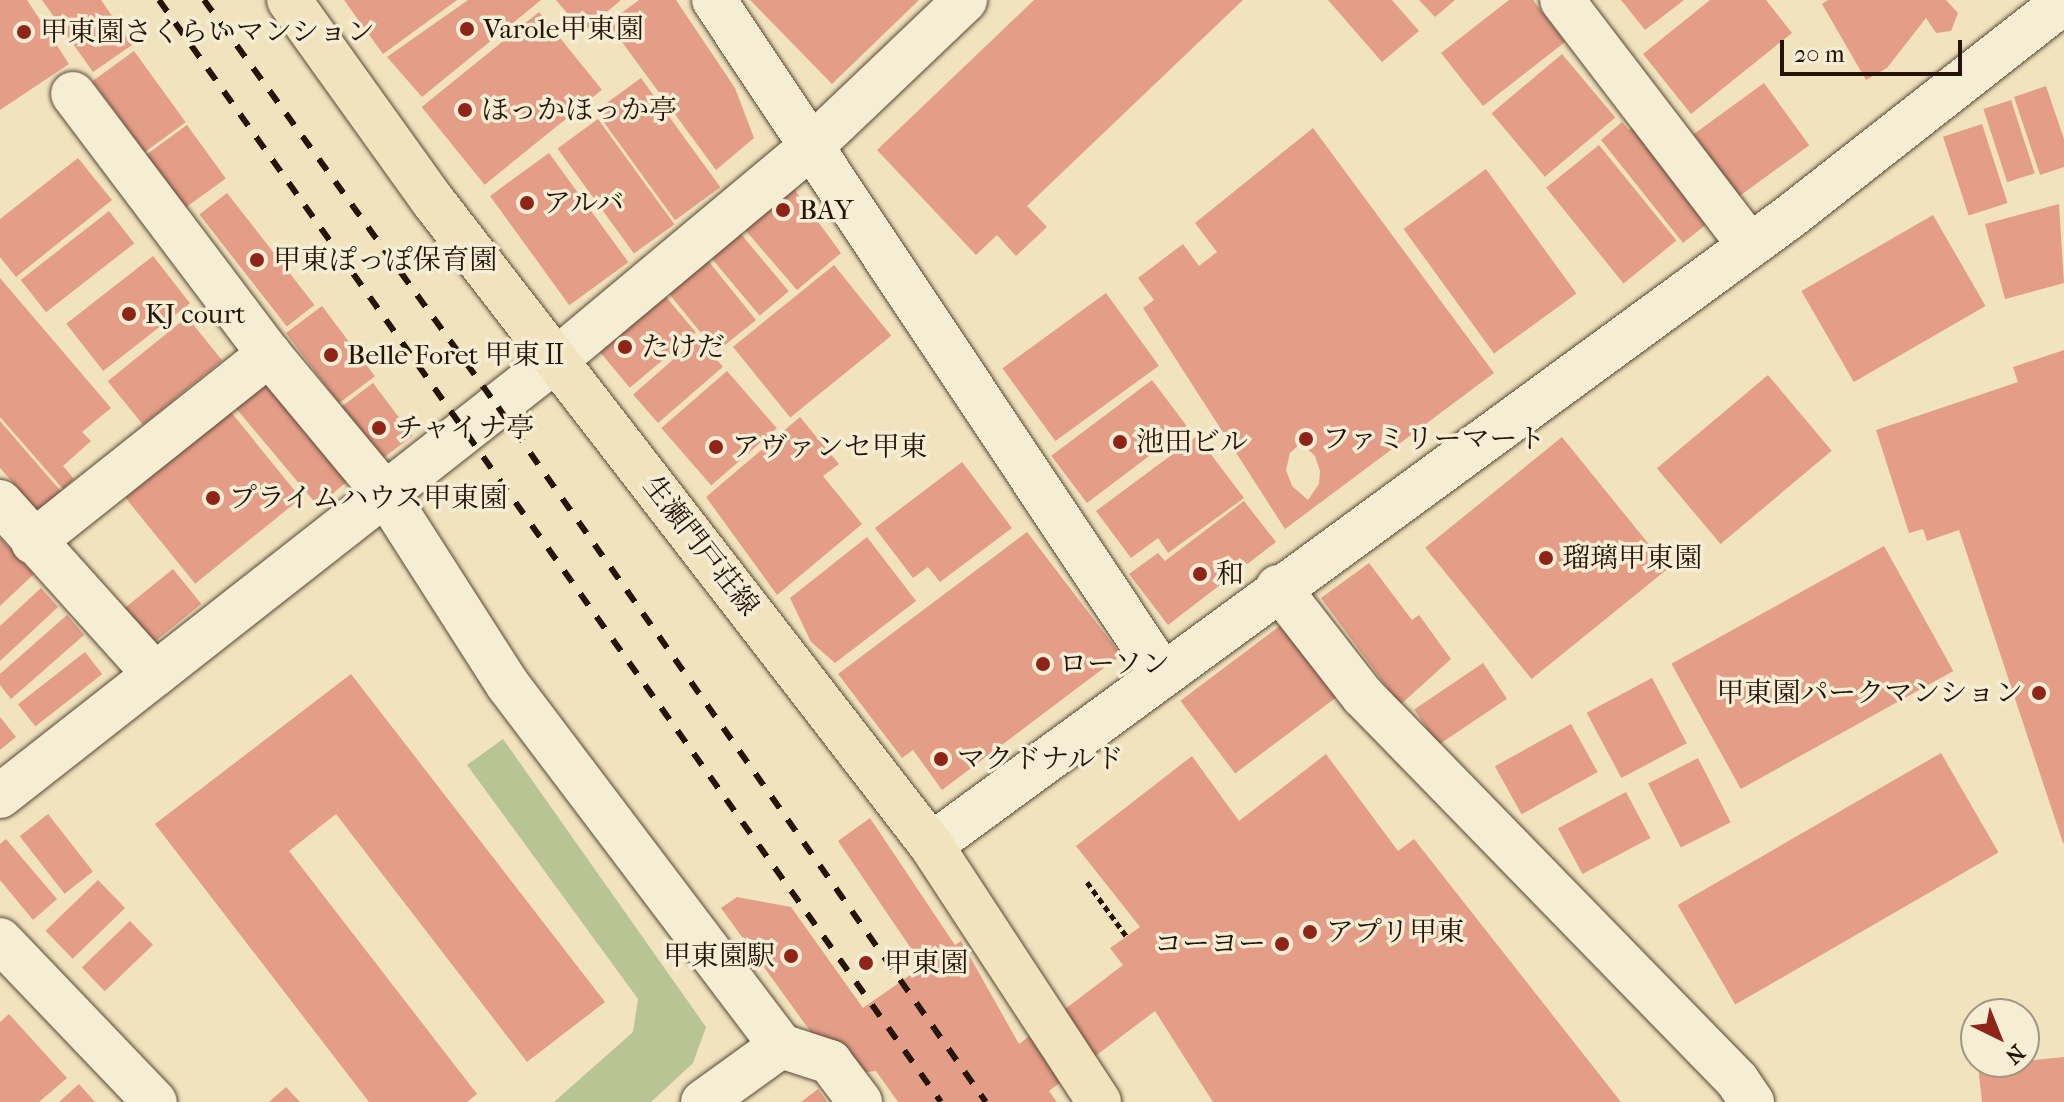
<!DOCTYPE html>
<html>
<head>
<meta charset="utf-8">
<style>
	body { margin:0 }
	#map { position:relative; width:2064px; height:1102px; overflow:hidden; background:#f1e3be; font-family:"IM FELL French Canon","Noto Serif JP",serif }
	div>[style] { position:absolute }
	.green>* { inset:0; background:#b8c493 }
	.building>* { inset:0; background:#e49d87; transform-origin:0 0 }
	.path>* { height:5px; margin-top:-2.5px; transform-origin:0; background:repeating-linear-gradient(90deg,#251306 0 6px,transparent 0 10px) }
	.roads { filter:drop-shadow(0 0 2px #584734) drop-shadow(0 0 2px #584734) }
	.minor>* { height:44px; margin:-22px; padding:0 22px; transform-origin:22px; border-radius:22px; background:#f6edd5 }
	.major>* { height:44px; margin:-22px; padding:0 22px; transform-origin:22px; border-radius:22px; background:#f1e3be }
	.rail>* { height:6px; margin-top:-3px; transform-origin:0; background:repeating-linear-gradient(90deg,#251306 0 14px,transparent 0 28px) }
	.dots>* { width:22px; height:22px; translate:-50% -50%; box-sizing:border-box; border:4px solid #f6edd5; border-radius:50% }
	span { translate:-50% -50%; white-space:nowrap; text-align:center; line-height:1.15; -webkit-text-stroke:7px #f6edd5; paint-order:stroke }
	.poi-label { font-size:28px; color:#251306 }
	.left { translate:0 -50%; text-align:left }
	.right { translate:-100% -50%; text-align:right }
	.street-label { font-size:28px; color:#251306 }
	.north { position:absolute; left:1960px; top:998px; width:80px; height:80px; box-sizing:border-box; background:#f6edd5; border:2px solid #a29682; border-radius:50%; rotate:137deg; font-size:22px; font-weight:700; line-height:32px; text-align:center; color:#251306 }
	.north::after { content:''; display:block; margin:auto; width:28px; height:36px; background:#8f2418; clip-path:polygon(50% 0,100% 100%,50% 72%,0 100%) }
	.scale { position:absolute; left:1780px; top:40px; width:182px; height:36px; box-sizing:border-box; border:4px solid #251306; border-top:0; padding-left:10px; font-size:24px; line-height:28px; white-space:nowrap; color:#251306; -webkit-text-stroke:6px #f6edd5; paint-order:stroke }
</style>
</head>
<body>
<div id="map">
	<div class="green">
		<div style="clip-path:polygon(503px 739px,706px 1027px,693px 1063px,651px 1102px,554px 1102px,633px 1032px,638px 999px,467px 765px)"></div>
	</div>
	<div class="building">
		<div style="clip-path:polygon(0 0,27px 0,69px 64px,0 110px)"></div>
		<div style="clip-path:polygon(42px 0,101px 0,132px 45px,93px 72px)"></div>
		<div style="clip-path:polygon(344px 0,457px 0,383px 54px)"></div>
		<div style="clip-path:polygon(468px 0,541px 0,422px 97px,387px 57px)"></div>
		<div style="clip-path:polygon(556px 0,621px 0,583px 32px)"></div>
		<div style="clip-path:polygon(639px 0,676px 0,735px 88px,754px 138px,716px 170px,608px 23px)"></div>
		<div style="clip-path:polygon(750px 0,919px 0,832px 84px)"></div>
		<div style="clip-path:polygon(1034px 0,1243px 0,1027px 206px,1047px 227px,1016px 256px,997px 235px,976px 255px,877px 150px)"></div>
		<div style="clip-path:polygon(1328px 0,1392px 0,1419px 31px,1382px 62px)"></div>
		<div style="clip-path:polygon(1419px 0,1455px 0,1435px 17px)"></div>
		<div style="clip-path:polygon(1509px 0,1533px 0,1565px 42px,1483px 106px,1441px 53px)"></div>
		<div style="clip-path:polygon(1621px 0,1684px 0,1645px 30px)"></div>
		<div style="clip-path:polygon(1710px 0,1766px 0,1792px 33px,1691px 114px,1643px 54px)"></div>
		<div style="clip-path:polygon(1828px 0,1946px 0,1958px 13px,1951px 31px,1936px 33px,1926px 18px,1887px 68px,1866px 80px,1822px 4px)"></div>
		<div style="left:539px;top:12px;width:100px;height:151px;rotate:51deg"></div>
		<div style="left:134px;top:51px;width:88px;height:51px;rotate:54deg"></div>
		<div style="left:1562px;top:54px;width:83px;height:92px;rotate:50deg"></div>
		<div style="left:641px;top:78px;width:135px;height:56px;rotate:54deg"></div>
		<div style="left:1764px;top:83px;width:77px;height:87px;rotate:54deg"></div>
		<div style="clip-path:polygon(2046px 86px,2064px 139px,2064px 167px,2040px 175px,2014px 97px)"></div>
		<div style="left:2011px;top:100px;width:77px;height:29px;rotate:72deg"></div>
		<div style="left:598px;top:119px;width:130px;height:50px;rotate:54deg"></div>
		<div style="clip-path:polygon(1622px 122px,1629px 130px,1638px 123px,1714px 218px,1683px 243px,1601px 140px)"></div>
		<div style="left:1982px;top:124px;width:83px;height:41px;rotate:72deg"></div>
		<div style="left:187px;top:125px;width:66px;height:56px;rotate:54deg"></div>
		<div style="clip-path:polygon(evenodd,1313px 128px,1494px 373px,1285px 529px,1143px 308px,1154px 300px,1138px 278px,1183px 244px,1199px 266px,1217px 252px,1195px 223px,1313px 128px,1301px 443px,1315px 456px,1320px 471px,1319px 484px,1308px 500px,1292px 486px,1286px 470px,1290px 453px,1301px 443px)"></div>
		<div style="left:1599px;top:145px;width:123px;height:68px;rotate:51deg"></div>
		<div style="left:549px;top:153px;width:135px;height:73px;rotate:54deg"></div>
		<div style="clip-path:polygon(78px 158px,112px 200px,16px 277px,0 257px,0 219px)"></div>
		<div style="left:1486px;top:169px;width:154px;height:102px;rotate:54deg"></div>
		<div style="clip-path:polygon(794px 189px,841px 253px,797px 290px,740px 224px)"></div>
		<div style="left:227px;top:193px;width:142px;height:35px;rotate:52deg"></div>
		<div style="clip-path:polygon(2059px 204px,2064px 283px,2005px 299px,1985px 224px)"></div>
		<div style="left:109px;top:211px;width:41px;height:112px;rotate:52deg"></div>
		<div style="left:1933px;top:215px;width:105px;height:152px;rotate:60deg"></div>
		<div style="left:740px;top:233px;width:76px;height:38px;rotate:50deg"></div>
		<div style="left:153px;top:256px;width:60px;height:110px;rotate:52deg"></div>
		<div style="left:705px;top:257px;width:81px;height:51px;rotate:51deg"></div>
		<div style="left:834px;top:265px;width:91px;height:130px;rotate:51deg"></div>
		<div style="clip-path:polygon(0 278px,111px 408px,82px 432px,91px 441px,63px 466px,74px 479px,63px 489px,0 417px)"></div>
		<div style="left:661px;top:291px;width:54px;height:86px;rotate:50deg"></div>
		<div style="left:1106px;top:293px;width:90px;height:128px;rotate:54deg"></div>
		<div style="left:322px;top:306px;width:88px;height:45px;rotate:53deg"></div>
		<div style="left:187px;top:317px;width:56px;height:102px;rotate:51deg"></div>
		<div style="left:698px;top:338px;width:38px;height:86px;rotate:49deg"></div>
		<div style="clip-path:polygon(2064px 350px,2064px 843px,2063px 843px,1959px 530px,1927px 541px,1923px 529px,1909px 533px,1876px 430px,2018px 382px,2013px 367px)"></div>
		<div style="left:727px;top:371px;width:76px;height:87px;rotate:49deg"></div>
		<div style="left:262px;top:374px;width:137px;height:42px;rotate:50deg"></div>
		<div style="left:1768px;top:375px;width:99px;height:145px;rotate:50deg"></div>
		<div style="left:1152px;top:380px;width:59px;height:126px;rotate:53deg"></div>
		<div style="left:373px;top:383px;width:66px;height:42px;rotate:53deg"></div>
		<div style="left:231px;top:412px;width:111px;height:136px;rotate:51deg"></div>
		<div style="clip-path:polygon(800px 417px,839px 464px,823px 476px,862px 524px,777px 595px,706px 497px)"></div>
		<div style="clip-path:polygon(0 421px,65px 496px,41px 515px,0 468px)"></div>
		<div style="clip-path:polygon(1197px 436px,1244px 498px,1168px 553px,1158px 538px,1131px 558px,1096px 511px)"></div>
		<div style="left:1562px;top:437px;width:169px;height:176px;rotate:51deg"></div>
		<div style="clip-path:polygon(962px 462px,1012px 528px,940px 582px,928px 567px,913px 578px,875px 528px)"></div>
		<div style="clip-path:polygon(1244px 501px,1276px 542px,1168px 625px,1129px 574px,1158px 553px,1165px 561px)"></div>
		<div style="clip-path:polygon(1027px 532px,1121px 655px,942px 790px,913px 750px,902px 758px,838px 674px)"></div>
		<div style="clip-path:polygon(867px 537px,916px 601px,835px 663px,811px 642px,790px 598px)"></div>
		<div style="clip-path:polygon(0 538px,34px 574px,0 606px)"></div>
		<div style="left:1884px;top:546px;width:143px;height:243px;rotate:61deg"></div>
		<div style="clip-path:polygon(1369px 563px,1412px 620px,1419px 615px,1451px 659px,1400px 705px,1321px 598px)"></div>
		<div style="left:173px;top:569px;width:45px;height:70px;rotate:51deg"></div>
		<div style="clip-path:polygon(41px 588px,58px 607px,0 661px,0 626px)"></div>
		<div style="clip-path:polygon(67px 615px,84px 635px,11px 699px,0 685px,0 674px)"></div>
		<div style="left:1285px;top:622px;width:91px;height:131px;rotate:53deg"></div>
		<div style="left:85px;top:652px;width:28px;height:85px;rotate:52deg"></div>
		<div style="left:1483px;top:663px;width:43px;height:83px;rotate:56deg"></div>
		<div style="clip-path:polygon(351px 674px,605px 1002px,527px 1062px,336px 814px,289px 851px,477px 1094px,467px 1102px,369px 1102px,155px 824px)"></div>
		<div style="left:1652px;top:678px;width:74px;height:74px;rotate:62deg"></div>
		<div style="clip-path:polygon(0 717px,16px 737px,0 750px)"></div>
		<div style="left:1571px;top:724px;width:55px;height:87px;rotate:61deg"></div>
		<div style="left:1941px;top:753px;width:115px;height:304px;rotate:60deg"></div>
		<div style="clip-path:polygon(1326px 754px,1398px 851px,1414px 839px,1621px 1102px,1213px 1102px,1155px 1011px,1049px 1091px,1057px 1102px,898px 1102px,876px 1071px,842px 1075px,721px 908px,737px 897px,791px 907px,863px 1008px,923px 966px,838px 841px,870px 818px,955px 945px,961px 941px,1019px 1044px,1123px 965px,1110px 948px,1140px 927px,1076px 846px,1192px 756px,1239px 821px)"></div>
		<div style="left:1698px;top:758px;width:72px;height:56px;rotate:63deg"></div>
		<div style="left:1626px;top:792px;width:52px;height:77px;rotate:62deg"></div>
		<div style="left:48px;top:814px;width:73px;height:36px;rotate:52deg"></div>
		<div style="clip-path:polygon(6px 839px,57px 899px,33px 920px,0 880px,0 844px)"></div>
		<div style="left:98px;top:880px;width:39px;height:73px;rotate:46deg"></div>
		<div style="left:130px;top:921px;width:33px;height:67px;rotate:46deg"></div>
		<div style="clip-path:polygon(9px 1014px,67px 1078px,39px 1102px,0 1102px,0 1022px)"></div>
		<div style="clip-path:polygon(2064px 1057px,2064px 1102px,1982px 1102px,1978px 1066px)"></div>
		<div style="clip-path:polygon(79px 1084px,95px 1102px,59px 1102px)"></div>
		<div style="clip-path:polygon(286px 1087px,300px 1102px,269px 1102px)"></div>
		<div style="clip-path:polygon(818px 1089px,827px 1102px,801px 1102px)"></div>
	</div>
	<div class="path">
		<div style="left:1087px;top:882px;width:68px;rotate:54deg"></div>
	</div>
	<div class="roads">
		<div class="minor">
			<div style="left:714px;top:0;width:807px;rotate:56.37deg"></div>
			<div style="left:1562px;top:0;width:308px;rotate:52.6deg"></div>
			<div style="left:73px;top:94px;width:326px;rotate:53deg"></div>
			<div style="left:269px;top:354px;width:185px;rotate:50.3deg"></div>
			<div style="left:387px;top:496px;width:224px;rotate:57.4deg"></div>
			<div style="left:508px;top:685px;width:453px;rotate:52.9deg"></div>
			<div style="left:781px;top:1046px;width:52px;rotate:18.1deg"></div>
			<div style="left:830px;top:1062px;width:50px;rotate:53.1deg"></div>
			<div style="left:0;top:502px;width:232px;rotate:48.1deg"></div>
			<div style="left:33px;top:542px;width:302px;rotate:-38.5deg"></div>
			<div style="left:1278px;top:587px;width:138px;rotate:52.1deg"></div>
			<div style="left:1363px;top:696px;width:536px;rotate:45.76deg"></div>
			<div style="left:1737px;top:1080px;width:27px;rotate:56deg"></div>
			<div style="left:0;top:796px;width:708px;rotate:-38.12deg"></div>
			<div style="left:557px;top:359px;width:334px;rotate:-39.9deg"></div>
			<div style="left:813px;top:145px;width:210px;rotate:-43.6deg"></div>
			<div style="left:931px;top:845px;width:1067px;rotate:-36.19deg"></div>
			<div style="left:1792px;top:215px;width:345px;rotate:-38.1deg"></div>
			<div style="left:0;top:940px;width:224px;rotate:46.3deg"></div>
			<div style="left:703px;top:1102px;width:96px;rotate:-35.7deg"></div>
		</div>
		<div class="major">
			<div style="left:289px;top:0;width:247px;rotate:54.4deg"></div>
			<div style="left:433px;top:201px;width:814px;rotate:52.29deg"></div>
			<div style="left:931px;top:845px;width:307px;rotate:56.8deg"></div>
		</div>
	</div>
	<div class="rail">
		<div style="left:159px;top:0;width:1351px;rotate:54.64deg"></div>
		<div style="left:204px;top:0;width:502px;rotate:54.16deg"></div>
		<div style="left:498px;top:407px;width:849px;rotate:54.93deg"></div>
	</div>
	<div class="dots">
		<div style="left:467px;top:29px;background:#8f2418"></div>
		<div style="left:24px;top:32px;background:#8f2418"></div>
		<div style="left:465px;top:110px;background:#8f2418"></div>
		<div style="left:527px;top:203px;background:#8f2418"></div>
		<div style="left:783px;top:210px;background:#8f2418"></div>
		<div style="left:257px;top:260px;background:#8f2418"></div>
		<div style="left:129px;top:314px;background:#8f2418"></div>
		<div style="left:625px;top:347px;background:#8f2418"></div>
		<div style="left:331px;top:355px;background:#8f2418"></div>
		<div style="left:379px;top:428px;background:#8f2418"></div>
		<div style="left:1306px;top:439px;background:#8f2418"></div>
		<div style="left:1120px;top:442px;background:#8f2418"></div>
		<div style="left:716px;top:447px;background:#8f2418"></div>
		<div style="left:213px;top:498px;background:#8f2418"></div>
		<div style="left:1546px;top:558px;background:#8f2418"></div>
		<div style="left:1200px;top:574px;background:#8f2418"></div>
		<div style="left:1043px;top:664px;background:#8f2418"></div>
		<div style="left:2039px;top:693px;background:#8f2418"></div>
		<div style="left:941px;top:759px;background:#8f2418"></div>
		<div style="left:1310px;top:932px;background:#8f2418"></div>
		<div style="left:1282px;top:944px;background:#8f2418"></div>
		<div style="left:791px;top:956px;background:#8f2418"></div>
		<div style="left:866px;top:963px;background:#8f2418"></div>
	</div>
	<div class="poi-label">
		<span class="left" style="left:483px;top:29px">Varole甲東園</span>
		<span class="left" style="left:40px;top:32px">甲東園さくらいマンション</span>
		<span class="left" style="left:481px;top:110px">ほっかほっか亭</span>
		<span class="left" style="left:543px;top:203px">アルバ</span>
		<span class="left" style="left:799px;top:210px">BAY</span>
		<span class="left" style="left:273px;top:260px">甲東ぽっぽ保育園</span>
		<span class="left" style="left:145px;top:314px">KJ court</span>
		<span class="left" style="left:641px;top:347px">たけだ</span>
		<span class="left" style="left:347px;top:355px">Belle Foret 甲東Ⅱ</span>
		<span class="left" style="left:395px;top:428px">チャイナ亭</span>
		<span class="left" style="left:1322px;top:439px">ファミリーマート</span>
		<span class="left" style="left:1136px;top:442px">池田ビル</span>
		<span class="left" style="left:732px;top:447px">アヴァンセ甲東</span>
		<span class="left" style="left:229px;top:498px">プライムハウス甲東園</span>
		<span class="left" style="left:1562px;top:558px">瑠璃甲東園</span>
		<span class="left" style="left:1216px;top:574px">和</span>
		<span class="left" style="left:1059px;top:664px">ローソン</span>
		<span class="right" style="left:2023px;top:693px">甲東園パークマンション</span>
		<span class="left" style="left:957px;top:759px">マクドナルド</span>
		<span class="left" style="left:1326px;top:932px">アプリ甲東</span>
		<span class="right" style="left:1266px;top:944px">コーヨー</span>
		<span class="right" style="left:775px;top:956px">甲東園駅</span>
		<span class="left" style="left:884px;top:963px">甲東園</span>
	</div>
	<div class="street-label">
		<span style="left:701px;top:546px;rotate:52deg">生瀬門戸荘線</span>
	</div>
	<div class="north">N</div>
	<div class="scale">20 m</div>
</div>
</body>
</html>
